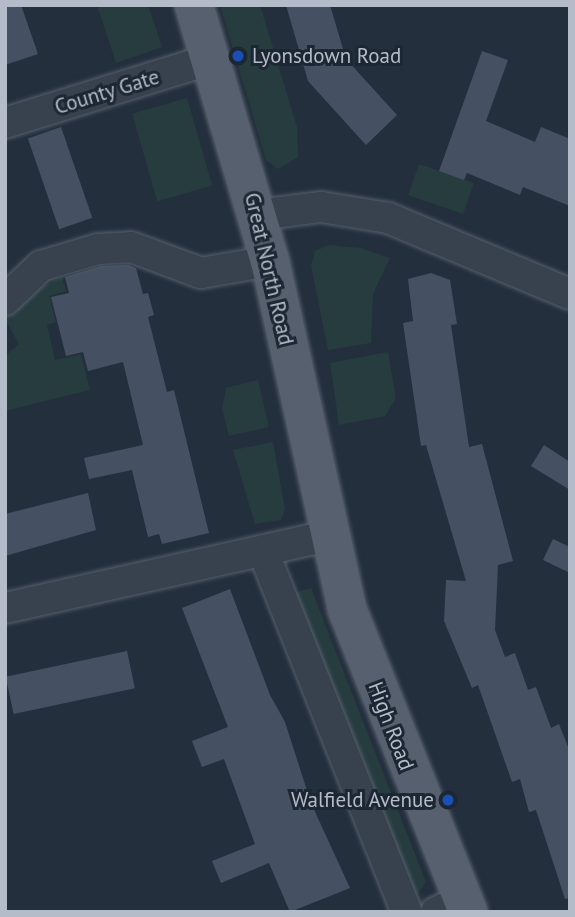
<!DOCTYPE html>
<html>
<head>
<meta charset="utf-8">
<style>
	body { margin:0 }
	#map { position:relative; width:575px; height:917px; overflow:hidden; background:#242f3e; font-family:"PT Sans",sans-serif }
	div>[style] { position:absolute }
	.green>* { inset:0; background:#263c3f; transform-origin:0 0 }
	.building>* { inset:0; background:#455162; transform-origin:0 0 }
	.roads { filter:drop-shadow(0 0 2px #565f6c) drop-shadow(0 0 2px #565f6c) }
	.street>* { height:30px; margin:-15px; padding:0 15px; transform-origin:15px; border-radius:15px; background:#38414e }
	.primary>* { height:38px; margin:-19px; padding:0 19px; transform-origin:19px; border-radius:19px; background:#56606e }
	.dots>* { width:19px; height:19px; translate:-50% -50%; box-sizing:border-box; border:4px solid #1d2633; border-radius:50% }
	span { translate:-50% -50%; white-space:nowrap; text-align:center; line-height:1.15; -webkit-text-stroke:6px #1d2633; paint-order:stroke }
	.poi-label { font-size:21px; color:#b4bcc9 }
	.left { translate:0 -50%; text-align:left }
	.right { translate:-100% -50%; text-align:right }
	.street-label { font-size:21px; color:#b4bcc9 }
	.frame { position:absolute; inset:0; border:7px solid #b4bcc9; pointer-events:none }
</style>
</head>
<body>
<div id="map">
	<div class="green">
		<div style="clip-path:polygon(97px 5px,148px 5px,162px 47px,116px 63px)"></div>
		<div style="clip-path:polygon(220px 5px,260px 5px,297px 127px,298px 157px,278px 169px,266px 160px)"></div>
		<div style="left:187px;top:98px;width:91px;height:57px;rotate:74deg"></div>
		<div style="left:419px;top:164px;width:58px;height:33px;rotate:19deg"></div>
		<div style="clip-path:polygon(329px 245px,361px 248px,390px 258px,373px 294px,371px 343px,328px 350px,311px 265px,315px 251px)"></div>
		<div style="clip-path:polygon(62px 277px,66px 291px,49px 296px,56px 322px,47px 325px,55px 360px,81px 354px,90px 390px,5px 411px,5px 356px,19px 344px,5px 319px,33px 292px)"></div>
		<div style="clip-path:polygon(388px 352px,396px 398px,385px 416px,339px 425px,330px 363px)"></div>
		<div style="clip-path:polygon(258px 380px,269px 427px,229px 436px,222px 409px,226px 388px)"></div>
		<div style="clip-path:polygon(273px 442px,285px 509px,281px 520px,255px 524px,233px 450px)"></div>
		<div style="clip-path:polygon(311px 588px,426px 882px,413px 900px,290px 594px)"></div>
	</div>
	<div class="building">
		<div style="clip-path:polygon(5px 5px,21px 5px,38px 54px,5px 65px)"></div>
		<div style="clip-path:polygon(286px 5px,330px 5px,346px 59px,397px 115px,366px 145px,308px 81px)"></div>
		<div style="clip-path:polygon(482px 51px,508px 60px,486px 121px,535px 142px,541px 127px,570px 139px,570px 206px,523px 187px,520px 195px,467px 173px,464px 180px,439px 171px)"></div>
		<div style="left:61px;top:127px;width:96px;height:35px;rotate:71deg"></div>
		<div style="clip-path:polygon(128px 265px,136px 268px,143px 294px,148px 293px,154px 315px,148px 317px,167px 392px,174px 390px,209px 533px,162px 544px,159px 534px,148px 537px,132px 470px,89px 479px,84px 458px,143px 445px,123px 362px,88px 371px,83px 352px,66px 356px,51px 297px,69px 293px,65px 277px,101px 266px)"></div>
		<div style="clip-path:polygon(431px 273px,450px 280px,457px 324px,451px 325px,469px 447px,482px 444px,513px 561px,498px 565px,495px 630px,505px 657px,515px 653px,528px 690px,536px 687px,551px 728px,559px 724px,570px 752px,570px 898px,565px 899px,536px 810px,529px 812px,520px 779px,512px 782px,478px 685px,472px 688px,444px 621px,446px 580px,466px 581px,426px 445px,421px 446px,403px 323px,413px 321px,408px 279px)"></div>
		<div style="clip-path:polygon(544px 445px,570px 462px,570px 490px,531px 466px)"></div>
		<div style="clip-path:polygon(88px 493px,96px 530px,5px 556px,5px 514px)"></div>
		<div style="clip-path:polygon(553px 539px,570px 547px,570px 573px,543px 560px)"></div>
		<div style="clip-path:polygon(230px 589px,270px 695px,285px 722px,311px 803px,350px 888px,290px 912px,269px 863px,221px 883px,212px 861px,255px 844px,224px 759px,202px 767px,192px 741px,228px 727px,182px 608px)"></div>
		<div style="left:127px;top:651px;width:38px;height:124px;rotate:78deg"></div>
	</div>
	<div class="roads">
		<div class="street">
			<div style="left:5px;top:123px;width:214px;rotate:-17.2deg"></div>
			<div style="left:258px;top:215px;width:64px;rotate:-7.2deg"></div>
			<div style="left:321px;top:207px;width:68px;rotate:9.3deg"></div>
			<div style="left:388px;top:218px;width:197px;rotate:22.7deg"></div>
			<div style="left:5px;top:300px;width:50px;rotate:-43.4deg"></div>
			<div style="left:41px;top:266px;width:59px;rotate:-16.6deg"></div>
			<div style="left:98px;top:249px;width:33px;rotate:-3deg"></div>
			<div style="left:131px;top:247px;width:75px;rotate:20.4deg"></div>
			<div style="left:201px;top:273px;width:70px;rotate:-9.9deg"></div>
			<div style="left:263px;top:551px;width:389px;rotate:68.3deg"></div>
			<div style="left:5px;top:608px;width:330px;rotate:-12.6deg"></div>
			<div style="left:436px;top:912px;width:30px;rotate:-24deg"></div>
		</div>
		<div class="primary">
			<div style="left:194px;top:5px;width:267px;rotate:73.5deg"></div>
			<div style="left:270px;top:261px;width:356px;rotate:77.5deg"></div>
			<div style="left:347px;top:609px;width:326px;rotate:68.2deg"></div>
		</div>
	</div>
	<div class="dots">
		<div style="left:238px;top:56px;background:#1a4fb4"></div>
		<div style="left:448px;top:800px;background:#1a4fb4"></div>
	</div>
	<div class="poi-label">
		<span class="left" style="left:252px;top:56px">Lyonsdown Road</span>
		<span class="right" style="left:434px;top:800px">Walfield Avenue</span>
	</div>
	<div class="street-label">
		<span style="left:107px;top:92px;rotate:-17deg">County Gate</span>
		<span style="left:269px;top:269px;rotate:77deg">Great North Road</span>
		<span style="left:391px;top:726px;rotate:69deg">High Road</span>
	</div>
	<div class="frame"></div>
</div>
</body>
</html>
